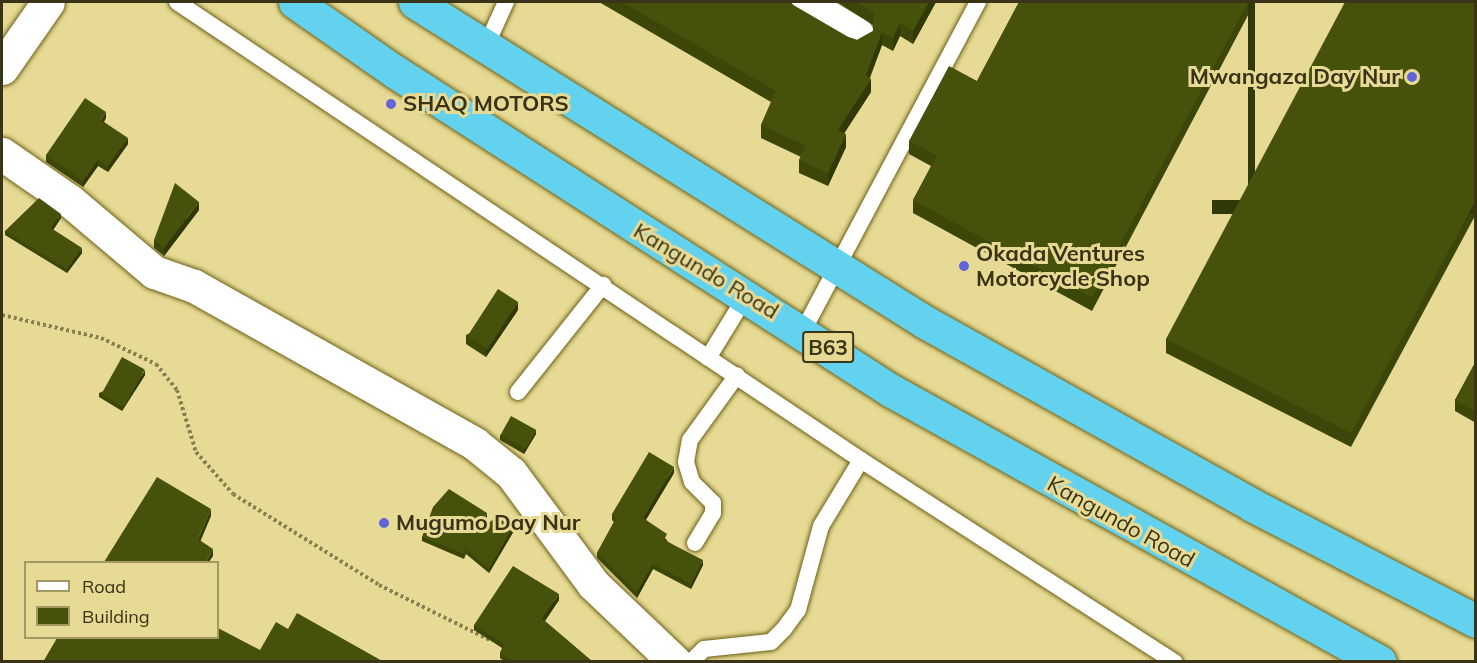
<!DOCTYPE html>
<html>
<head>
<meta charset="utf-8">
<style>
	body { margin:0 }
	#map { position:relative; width:1477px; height:663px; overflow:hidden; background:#e7da94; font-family:Mulish,sans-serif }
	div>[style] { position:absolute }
	.path>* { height:4px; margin-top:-2px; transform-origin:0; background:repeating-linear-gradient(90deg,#887f50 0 3px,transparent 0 6px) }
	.roads { filter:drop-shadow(0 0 2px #6c6017) drop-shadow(0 0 2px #6c6017) }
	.service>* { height:16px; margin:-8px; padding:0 8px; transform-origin:8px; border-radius:8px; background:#fff }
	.minor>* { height:33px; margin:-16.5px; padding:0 16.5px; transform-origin:16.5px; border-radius:16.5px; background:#fff }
	.trunk>* { height:33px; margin:-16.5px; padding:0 16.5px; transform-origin:16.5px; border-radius:16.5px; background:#63d2ef }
	.wall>* { inset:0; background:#3c4609 }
	.shaded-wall>* { inset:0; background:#313908; transform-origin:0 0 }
	.building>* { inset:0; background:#46510b; transform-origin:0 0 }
	.dots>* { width:16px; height:16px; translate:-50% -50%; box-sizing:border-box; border:3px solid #e7da94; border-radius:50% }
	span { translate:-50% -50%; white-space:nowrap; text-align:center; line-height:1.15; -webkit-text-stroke:6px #e7da94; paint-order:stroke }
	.shield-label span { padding:2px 4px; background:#e7da94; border:2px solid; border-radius:4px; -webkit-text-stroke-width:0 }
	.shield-label { font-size:21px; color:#393418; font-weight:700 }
	.poi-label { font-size:22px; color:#393418; font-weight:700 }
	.right { translate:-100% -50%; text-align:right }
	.left { translate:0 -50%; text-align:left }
	.street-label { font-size:22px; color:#393418 }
	.frame { position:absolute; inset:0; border:3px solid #393418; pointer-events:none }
	.legend { position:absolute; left:24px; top:561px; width:195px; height:78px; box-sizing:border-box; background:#e7da94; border:2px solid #a19862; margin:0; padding:8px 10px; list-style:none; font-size:18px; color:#393418 }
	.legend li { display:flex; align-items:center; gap:12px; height:30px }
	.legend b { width:30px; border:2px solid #a19862 }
</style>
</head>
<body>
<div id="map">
	<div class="path">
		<div style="left:2px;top:315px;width:102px;rotate:13.1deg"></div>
		<div style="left:101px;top:338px;width:61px;rotate:25.3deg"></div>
		<div style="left:156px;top:364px;width:33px;rotate:51deg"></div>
		<div style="left:177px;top:390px;width:65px;rotate:73deg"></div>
		<div style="left:196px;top:452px;width:56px;rotate:48.6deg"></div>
		<div style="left:233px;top:494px;width:172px;rotate:31.9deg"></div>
		<div style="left:379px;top:585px;width:126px;rotate:26.4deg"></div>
	</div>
	<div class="roads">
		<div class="service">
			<div style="left:177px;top:2px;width:823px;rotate:33.81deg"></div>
			<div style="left:861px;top:460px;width:373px;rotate:32.8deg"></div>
			<div style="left:486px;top:46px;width:48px;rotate:-65.6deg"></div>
			<div style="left:803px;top:331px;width:373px;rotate:-62deg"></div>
			<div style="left:708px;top:358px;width:73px;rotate:-58.5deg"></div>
			<div style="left:518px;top:392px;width:137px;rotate:-51.5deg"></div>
			<div style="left:695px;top:543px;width:35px;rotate:-59deg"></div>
			<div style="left:713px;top:513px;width:10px;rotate:-90deg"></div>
			<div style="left:713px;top:503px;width:30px;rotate:-135deg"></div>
			<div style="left:692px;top:482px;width:21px;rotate:-107deg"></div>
			<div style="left:686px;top:462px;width:22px;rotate:-80deg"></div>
			<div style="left:690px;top:440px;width:80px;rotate:-54.1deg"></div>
			<div style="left:691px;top:662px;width:18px;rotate:-45deg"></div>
			<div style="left:704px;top:649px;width:67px;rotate:-6deg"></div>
			<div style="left:771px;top:642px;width:18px;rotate:-45deg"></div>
			<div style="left:784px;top:629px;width:24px;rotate:-54deg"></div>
			<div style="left:798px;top:610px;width:87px;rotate:-74.7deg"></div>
			<div style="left:821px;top:526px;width:77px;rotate:-58.8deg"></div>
		</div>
		<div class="minor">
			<div style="left:803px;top:2px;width:63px;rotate:30.7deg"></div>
			<div style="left:2px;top:68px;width:80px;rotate:-55.1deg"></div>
			<div style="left:2px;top:154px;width:83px;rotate:34.7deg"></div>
			<div style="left:70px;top:201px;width:110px;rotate:40.2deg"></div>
			<div style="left:154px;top:272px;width:42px;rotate:19.3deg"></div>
			<div style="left:194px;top:286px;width:322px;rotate:29.3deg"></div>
			<div style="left:475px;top:444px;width:46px;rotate:38.9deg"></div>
			<div style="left:511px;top:473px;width:138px;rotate:53.5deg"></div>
			<div style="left:593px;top:584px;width:113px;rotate:43.6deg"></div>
		</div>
		<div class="trunk">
			<div style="left:295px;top:2px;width:121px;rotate:34.9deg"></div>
			<div style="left:394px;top:71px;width:590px;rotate:32.75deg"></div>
			<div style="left:890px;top:390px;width:560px;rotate:29.03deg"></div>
			<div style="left:415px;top:2px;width:602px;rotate:32.11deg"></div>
			<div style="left:925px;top:322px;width:375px;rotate:29.2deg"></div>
			<div style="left:1252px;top:505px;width:252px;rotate:27.4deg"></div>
		</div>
	</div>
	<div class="wall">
		<div style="clip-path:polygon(599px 2px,791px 2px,793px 5px,848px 37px,857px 40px,873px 31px,873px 25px,837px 2px,936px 2px,913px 44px,900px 36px,893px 51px,882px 45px,870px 78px,871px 92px,844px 133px,846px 147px,828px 186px,799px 173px,799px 160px,801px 157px,761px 138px,761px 125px,771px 102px)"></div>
		<div style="clip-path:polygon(1019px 2px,1255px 2px,1092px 311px,913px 213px,913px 200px,931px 166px,909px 154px,909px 141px,977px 81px)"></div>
		<div style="clip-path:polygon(1476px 2px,1476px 214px,1351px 447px,1166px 353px,1166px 339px)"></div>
		<div style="clip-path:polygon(106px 118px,104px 122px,128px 144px,108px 172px,98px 166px,83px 187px,46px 162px,46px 155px)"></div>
		<div style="clip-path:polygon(199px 210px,164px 256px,154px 248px,154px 240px)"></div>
		<div style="clip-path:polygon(61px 218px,53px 230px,82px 253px,67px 273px,5px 235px,5px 231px)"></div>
		<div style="clip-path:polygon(518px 310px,486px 357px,466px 344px,466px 335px)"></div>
		<div style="clip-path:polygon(1476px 361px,1476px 423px,1455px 411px,1455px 400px)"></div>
		<div style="clip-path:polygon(145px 375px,122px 411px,99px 397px,99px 393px)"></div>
		<div style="clip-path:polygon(536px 434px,524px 454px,500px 440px,500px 435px)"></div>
		<div style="clip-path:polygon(674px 473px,646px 520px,667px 540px,667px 541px,703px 565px,691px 589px,653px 569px,637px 598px,597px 558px,597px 553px,614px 522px,612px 520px,612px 514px)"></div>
		<div style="clip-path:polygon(487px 518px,482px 527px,515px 529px,489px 573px,466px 554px,464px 559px,422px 541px,422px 537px)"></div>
		<div style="clip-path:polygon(559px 600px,545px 621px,593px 662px,505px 662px,500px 658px,500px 653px,502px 648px,474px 630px,474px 625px)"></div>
	</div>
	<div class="shaded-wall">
		<div style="clip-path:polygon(929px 2px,936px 2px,913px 44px,913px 31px)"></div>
		<div style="left:1248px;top:2px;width:7px;height:335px"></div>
		<div style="clip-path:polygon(900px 23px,900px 36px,893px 51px,893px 38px)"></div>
		<div style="clip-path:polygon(882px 32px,882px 45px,866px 86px,871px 79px,871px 92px,838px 143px,838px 130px,866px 75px)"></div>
		<div style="clip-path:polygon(106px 112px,106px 118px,101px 126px,101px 120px)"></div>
		<div style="clip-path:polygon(846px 134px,846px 147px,828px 186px,828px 173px)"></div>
		<div style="clip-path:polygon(128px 138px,128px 144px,108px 172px,108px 166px)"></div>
		<div style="clip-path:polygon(98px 160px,98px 166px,83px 187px,83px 181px)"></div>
		<div style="left:1476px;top:200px;width:14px;height:264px;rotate:90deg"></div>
		<div style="clip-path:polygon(199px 202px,199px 210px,164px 256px,164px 248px)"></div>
		<div style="clip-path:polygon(61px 214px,61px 218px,51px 233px,51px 228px)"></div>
		<div style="clip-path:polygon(82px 248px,82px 253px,67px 273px,67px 269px)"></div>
		<div style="clip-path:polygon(518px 302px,518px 310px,486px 357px,486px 349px)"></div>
		<div style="clip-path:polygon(145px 370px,145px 375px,122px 411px,122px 407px)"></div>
		<div style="clip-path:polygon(536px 430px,536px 434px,524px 454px,524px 450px)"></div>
		<div style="clip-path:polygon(674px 467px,674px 473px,643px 524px,643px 518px)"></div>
		<div style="clip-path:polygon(211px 509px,211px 516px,198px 547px,198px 539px)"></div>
		<div style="clip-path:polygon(487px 513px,487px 518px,478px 534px,478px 530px)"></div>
		<div style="clip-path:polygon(515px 524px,515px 529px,489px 573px,489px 569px)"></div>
		<div style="clip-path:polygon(213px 549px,213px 556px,209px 562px,206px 562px)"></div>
		<div style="clip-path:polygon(703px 560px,703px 565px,691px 589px,691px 584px)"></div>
		<div style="clip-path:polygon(653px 564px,653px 569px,637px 598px,637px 592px)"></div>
		<div style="clip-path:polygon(559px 594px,559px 600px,542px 625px,542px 619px)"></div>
	</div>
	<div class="building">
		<div style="clip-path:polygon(622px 2px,791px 2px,793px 5px,848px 37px,857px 40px,873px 31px,874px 12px,857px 2px,929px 2px,913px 31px,900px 23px,893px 38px,882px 32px,866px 75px,871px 79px,838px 130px,846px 134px,828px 173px,799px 160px,806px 146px,761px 125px,776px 91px)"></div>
		<div style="clip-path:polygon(1019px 2px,1248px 2px,1092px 298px,913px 200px,937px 156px,909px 141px,949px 66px,977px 81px)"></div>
		<div style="clip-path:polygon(1345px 2px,1476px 2px,1476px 200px,1351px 433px,1166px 339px)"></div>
		<div style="clip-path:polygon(85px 98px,106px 112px,101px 120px,128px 138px,108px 166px,98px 160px,83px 181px,46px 155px)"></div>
		<div style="clip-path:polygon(175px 183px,199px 202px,164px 248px,154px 240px)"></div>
		<div style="clip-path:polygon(39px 198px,61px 214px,51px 228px,82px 248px,67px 269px,5px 231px)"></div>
		<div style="left:498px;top:289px;width:24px;height:56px;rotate:33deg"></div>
		<div style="left:122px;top:357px;width:26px;height:43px;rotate:29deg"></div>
		<div style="clip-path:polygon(1476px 361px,1476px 412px,1455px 400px)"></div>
		<div style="left:511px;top:416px;width:29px;height:22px;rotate:29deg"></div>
		<div style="clip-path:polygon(649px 452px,674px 467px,643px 518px,667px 534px,664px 540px,703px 560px,691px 584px,653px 564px,637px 592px,597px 553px,616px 518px,612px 514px)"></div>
		<div style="clip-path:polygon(157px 477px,211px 509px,198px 539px,213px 549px,206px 562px,104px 562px)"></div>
		<div style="clip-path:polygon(449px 489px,487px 513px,478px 530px,497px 517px,515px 524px,489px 569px,466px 549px,464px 554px,422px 537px,433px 507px)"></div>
		<div style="clip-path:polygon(513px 566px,559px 594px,542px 619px,593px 662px,514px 662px,500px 653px,505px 644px,474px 625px)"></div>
		<div style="clip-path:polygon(297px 613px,384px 662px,43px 662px,57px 638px,218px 638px,218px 628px,260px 650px,276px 622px,288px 629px)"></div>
	</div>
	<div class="dots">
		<div style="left:1412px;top:77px;background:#6363db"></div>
		<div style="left:391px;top:104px;background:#6363db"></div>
		<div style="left:964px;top:266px;background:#6363db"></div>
		<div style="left:384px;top:523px;background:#6363db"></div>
	</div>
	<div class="shield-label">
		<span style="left:828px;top:347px">B63</span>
	</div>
	<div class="poi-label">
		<span class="right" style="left:1400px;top:77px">Mwangaza Day Nur</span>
		<span class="left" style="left:403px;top:104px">SHAQ MOTORS</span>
		<span class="left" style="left:976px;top:266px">Okada Ventures<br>Motorcycle Shop</span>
		<span class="left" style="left:396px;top:523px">Mugumo Day Nur</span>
	</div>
	<div class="street-label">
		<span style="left:706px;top:271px;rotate:31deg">Kangundo Road</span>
		<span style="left:1121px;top:522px;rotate:29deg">Kangundo Road</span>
	</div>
	<div class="frame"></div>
	<ul class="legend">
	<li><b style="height:8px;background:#fff"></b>Road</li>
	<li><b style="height:16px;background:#46510b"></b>Building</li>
	</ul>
</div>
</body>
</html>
